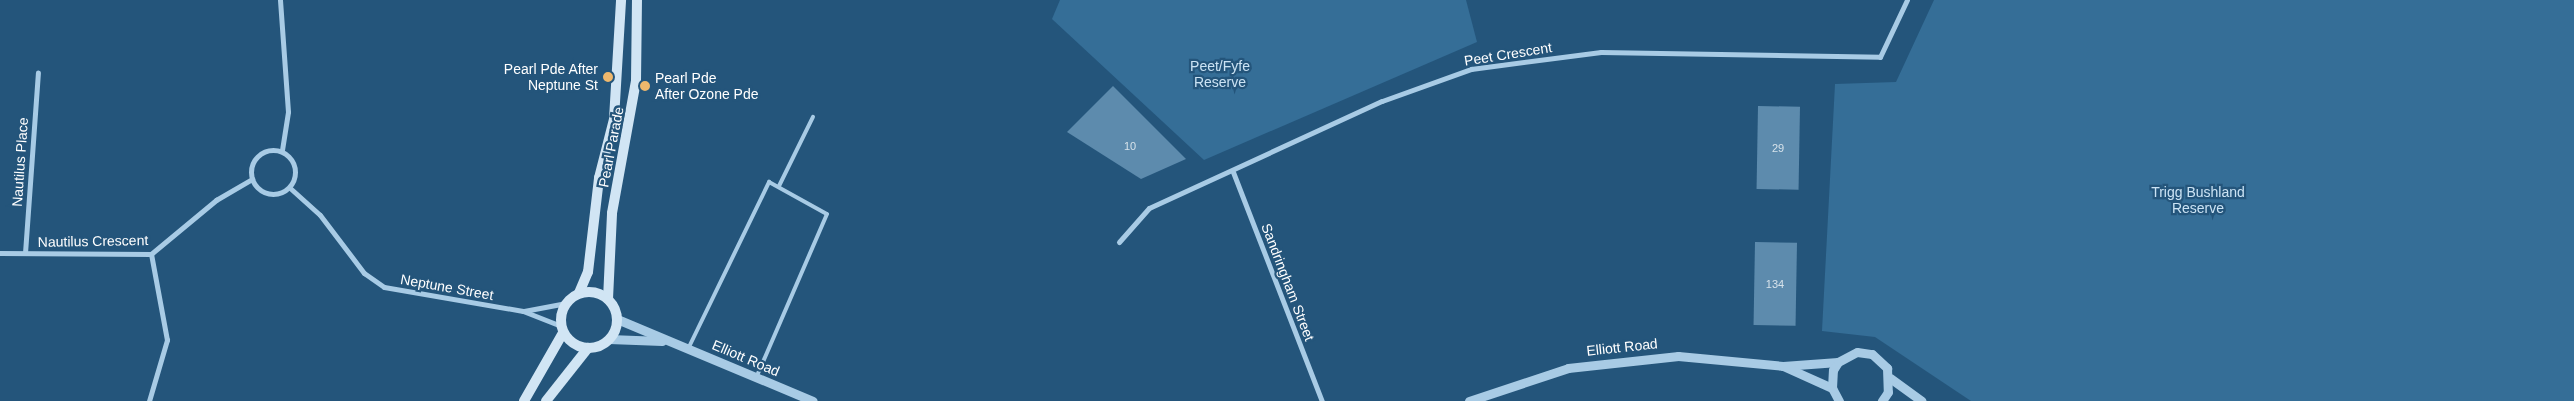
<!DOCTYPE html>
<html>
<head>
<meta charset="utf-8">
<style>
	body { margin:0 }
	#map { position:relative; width:2574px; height:401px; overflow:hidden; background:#24557b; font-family:Arial,sans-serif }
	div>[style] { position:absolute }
	.green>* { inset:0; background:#356e97 }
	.building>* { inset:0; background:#5d8bad; transform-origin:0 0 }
	.service>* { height:4px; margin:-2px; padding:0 2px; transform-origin:2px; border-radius:2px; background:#a8cbe5 }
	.minor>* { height:5px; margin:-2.5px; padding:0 2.5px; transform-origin:2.5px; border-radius:2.5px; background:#a8cbe5 }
	.minor>.ring { margin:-2.5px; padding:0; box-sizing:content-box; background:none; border:5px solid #a8cbe5; border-radius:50% }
	.tertiary>* { height:9px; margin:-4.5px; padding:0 4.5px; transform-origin:4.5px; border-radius:4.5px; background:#a8cbe5 }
	.secondary>* { height:10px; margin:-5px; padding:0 5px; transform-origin:5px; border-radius:5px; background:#d1e5f4 }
	.secondary>.ring { margin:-5px; padding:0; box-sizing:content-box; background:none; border:10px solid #d1e5f4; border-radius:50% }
	.dots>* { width:14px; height:14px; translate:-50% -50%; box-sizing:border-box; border:2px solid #24557b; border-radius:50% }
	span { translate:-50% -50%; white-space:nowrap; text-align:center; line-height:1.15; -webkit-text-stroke:4.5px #24557b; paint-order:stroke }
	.number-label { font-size:11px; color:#d6e2ea }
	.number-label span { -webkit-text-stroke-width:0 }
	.street-label { font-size:14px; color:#fff }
	.park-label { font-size:14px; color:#cbe3f4 }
	.poi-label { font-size:14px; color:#fff }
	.right { translate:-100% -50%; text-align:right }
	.left { translate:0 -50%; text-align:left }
</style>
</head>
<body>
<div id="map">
	<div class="green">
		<div style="clip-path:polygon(1060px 0,1466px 0,1477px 42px,1204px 160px,1052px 19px)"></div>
		<div style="clip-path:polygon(1934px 0,2574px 0,2574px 401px,1971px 401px,1875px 337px,1822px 331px,1835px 84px,1896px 82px)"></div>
	</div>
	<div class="building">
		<div style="clip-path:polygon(1113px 86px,1186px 159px,1141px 179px,1067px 132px)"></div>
		<div style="left:1758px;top:106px;width:42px;height:83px;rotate:1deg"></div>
		<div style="left:1755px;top:242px;width:42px;height:83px;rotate:1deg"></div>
	</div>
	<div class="service">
		<div style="left:779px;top:186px;width:77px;rotate:-63.8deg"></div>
		<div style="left:688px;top:349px;width:186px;rotate:-64.1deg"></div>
		<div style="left:769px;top:182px;width:66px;rotate:28.9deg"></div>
		<div style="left:827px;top:214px;width:179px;rotate:113.4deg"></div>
	</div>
	<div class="minor">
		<div style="left:280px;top:0;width:112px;rotate:85.9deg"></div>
		<div style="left:288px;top:112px;width:39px;rotate:99deg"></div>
		<div class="ring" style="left:251px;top:150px;width:39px;height:39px"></div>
		<div style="left:1233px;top:172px;width:246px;rotate:68.8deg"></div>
		<div style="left:290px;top:188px;width:40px;rotate:42deg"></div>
		<div style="left:320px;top:215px;width:73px;rotate:52.8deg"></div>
		<div style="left:364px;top:273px;width:24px;rotate:35deg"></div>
		<div style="left:384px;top:287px;width:141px;rotate:9.8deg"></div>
		<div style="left:523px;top:311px;width:41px;rotate:21.5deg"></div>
		<div style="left:1119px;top:242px;width:45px;rotate:-48.6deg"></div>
		<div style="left:1149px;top:208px;width:256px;rotate:-24.7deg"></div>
		<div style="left:1382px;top:101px;width:95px;rotate:-19.8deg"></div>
		<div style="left:1471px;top:69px;width:131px;rotate:-7.5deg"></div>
		<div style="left:1601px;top:52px;width:279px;rotate:1deg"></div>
		<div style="left:1880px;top:57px;width:63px;rotate:-64.7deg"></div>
		<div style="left:0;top:253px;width:151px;rotate:0.4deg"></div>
		<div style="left:151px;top:254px;width:85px;rotate:-39.7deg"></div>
		<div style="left:216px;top:200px;width:42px;rotate:-30.3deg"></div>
		<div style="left:25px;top:253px;width:181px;rotate:-85.9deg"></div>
		<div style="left:524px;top:311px;width:43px;rotate:-10.8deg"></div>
		<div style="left:149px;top:401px;width:64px;rotate:-73.6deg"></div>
		<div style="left:167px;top:340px;width:87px;rotate:-100.5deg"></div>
	</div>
	<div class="tertiary">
		<div style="left:617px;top:319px;width:212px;rotate:22.7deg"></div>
		<div style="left:609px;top:339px;width:53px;rotate:2.2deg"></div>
		<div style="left:1783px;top:366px;width:55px;rotate:-4.2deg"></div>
		<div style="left:1890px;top:378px;width:39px;rotate:36deg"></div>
		<div style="left:1469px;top:401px;width:104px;rotate:-18.4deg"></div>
		<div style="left:1568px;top:368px;width:111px;rotate:-6.2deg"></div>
		<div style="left:1678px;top:356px;width:105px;rotate:5.4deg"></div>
		<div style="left:1783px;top:366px;width:54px;rotate:24.2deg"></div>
		<div style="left:1839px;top:401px;width:15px;rotate:-118deg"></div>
		<div style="left:1832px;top:388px;width:18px;rotate:-87deg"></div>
		<div style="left:1833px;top:370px;width:9px;rotate:-58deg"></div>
		<div style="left:1838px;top:362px;width:21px;rotate:-28deg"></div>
		<div style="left:1857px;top:352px;width:15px;rotate:8deg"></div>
		<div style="left:1872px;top:354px;width:21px;rotate:43deg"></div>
		<div style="left:1887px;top:368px;width:24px;rotate:88deg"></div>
		<div style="left:1888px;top:392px;width:11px;rotate:124deg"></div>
	</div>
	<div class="secondary">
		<div class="ring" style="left:561px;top:292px;width:46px;height:46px"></div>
		<div style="left:579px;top:293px;width:23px;rotate:-67deg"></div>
		<div style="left:588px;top:272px;width:95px;rotate:-83.3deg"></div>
		<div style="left:599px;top:178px;width:61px;rotate:-75.7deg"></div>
		<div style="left:614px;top:119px;width:119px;rotate:-86.6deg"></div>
		<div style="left:608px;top:299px;width:86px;rotate:-87.3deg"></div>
		<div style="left:612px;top:213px;width:134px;rotate:-79.7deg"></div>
		<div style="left:636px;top:81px;width:81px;rotate:-89.3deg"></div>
		<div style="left:524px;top:401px;width:78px;rotate:-60.2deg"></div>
		<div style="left:546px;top:401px;width:68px;rotate:-51.6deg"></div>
	</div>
	<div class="dots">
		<div style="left:608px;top:77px;background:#efb86c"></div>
		<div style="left:645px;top:86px;background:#efb86c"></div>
	</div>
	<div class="number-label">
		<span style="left:1130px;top:146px">10</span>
		<span style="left:1778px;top:148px">29</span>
		<span style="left:1775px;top:284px">134</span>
	</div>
	<div class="street-label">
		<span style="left:1508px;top:54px;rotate:-9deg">Peet Crescent</span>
		<span style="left:611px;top:147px;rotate:-79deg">Pearl Parade</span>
		<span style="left:20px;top:162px;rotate:-86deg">Nautilus Place</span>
		<span style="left:93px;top:241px;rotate:-1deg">Nautilus Crescent</span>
		<span style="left:1288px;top:282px;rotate:69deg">Sandringham Street</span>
		<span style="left:447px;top:287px;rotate:10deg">Neptune Street</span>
		<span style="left:1622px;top:347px;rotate:-6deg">Elliott Road</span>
		<span style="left:746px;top:358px;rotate:23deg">Elliott Road</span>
	</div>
	<div class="park-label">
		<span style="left:1220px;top:74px">Peet/Fyfe<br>Reserve</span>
		<span style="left:2198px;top:200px">Trigg Bushland<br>Reserve</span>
	</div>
	<div class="poi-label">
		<span class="right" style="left:598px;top:77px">Pearl Pde After<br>Neptune St</span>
		<span class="left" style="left:655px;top:86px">Pearl Pde<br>After Ozone Pde</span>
	</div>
</div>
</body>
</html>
